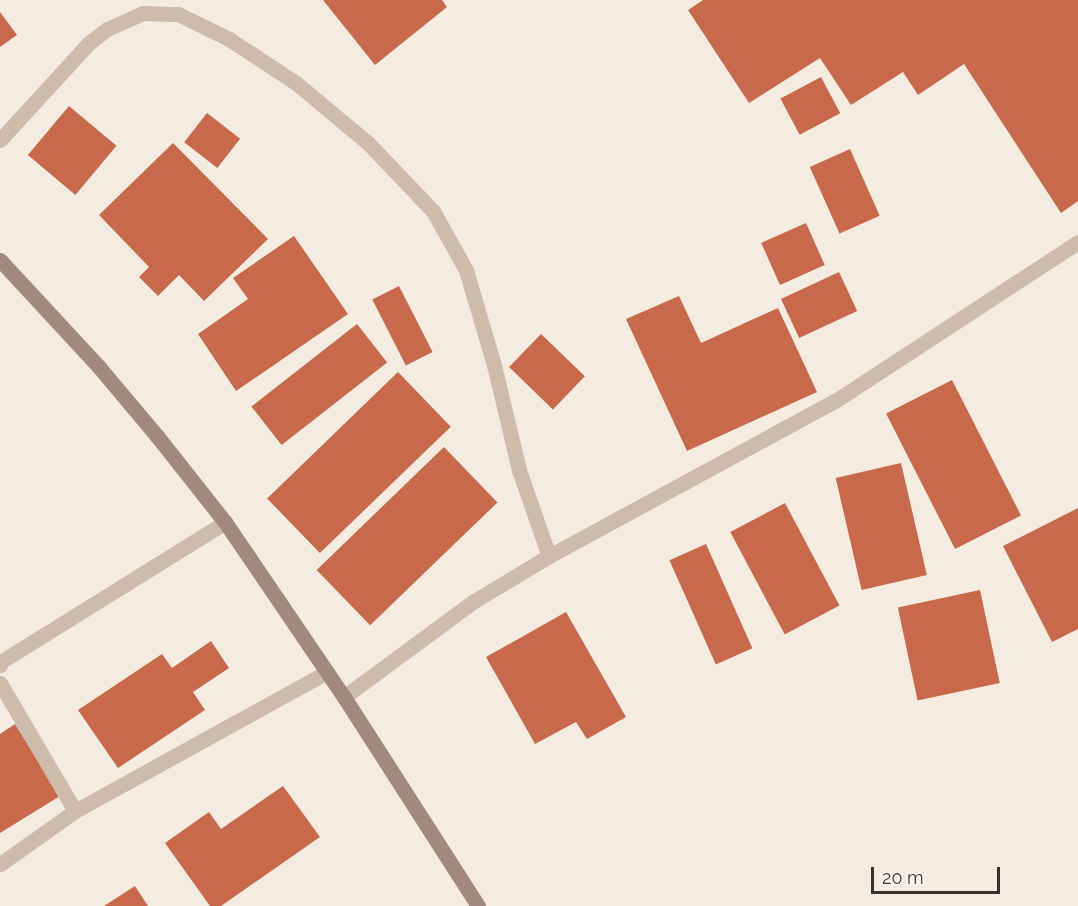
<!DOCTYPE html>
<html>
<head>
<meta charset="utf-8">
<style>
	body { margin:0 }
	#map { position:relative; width:1078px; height:906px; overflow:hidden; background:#f4ebe1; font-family:Raleway,sans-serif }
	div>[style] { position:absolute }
	.building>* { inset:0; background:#c8694b; transform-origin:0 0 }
	.street>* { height:15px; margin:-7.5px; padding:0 7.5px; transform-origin:7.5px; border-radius:7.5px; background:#cdbbac }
	.secondary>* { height:15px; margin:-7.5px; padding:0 7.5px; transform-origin:7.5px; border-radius:7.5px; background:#a18a7d }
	span { translate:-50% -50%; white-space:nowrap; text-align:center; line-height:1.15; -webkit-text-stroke:5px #fbf5ee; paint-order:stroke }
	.scale { position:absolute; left:871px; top:867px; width:129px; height:27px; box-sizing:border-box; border:3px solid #3b302b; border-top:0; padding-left:8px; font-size:18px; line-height:21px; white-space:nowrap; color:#3b302b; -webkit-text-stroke:4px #fbf5ee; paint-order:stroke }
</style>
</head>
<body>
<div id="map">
	<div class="building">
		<div style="clip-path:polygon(323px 0,442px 0,447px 7px,375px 65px)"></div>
		<div style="clip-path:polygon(703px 0,1078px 0,1078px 201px,1061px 213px,964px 64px,918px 95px,903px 72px,851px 105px,820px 58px,749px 103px,688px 10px)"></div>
		<div style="clip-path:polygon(0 12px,17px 35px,0 47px)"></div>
		<div style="left:821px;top:77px;width:41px;height:46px;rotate:62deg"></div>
		<div style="left:69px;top:106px;width:62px;height:64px;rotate:40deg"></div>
		<div style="left:207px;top:113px;width:42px;height:37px;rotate:38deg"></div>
		<div style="clip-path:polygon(173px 143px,268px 239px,204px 301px,179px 275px,158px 296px,139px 277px,149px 267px,99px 215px)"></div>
		<div style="left:850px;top:149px;width:73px;height:44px;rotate:66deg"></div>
		<div style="left:806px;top:223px;width:46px;height:49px;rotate:66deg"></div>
		<div style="clip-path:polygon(294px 236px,348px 314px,236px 391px,198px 334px,248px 299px,233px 278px)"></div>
		<div style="left:839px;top:272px;width:43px;height:64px;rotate:65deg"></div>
		<div style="left:399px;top:286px;width:74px;height:30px;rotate:63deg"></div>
		<div style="clip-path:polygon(679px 296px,701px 343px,778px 308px,817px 392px,687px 451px,626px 319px)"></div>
		<div style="left:357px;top:324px;width:49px;height:134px;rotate:52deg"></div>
		<div style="left:541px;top:334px;width:61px;height:46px;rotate:44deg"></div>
		<div style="left:398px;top:372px;width:76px;height:182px;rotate:46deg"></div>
		<div style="left:952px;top:380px;width:152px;height:74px;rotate:63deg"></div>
		<div style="left:444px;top:447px;width:77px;height:177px;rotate:46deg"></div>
		<div style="left:901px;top:463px;width:115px;height:67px;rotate:77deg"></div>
		<div style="left:785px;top:503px;width:116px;height:62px;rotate:62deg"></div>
		<div style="clip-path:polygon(1078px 508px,1078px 629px,1052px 642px,1003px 546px)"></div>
		<div style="left:706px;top:544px;width:114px;height:40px;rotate:66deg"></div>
		<div style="left:980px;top:590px;width:95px;height:84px;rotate:78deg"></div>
		<div style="clip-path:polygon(566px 612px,626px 717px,587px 739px,576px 722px,535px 744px,486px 657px)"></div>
		<div style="clip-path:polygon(211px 641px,229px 668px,193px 692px,205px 710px,118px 768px,78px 710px,162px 654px,172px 668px)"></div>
		<div style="clip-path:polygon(15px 724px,60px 796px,0 833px,0 734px)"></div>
		<div style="clip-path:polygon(283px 786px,320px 837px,221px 906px,210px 906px,165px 843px,209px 812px,221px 829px)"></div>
		<div style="clip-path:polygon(135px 886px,148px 906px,104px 906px)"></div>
	</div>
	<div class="street">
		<div style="left:0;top:140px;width:132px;rotate:-47.5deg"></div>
		<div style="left:89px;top:43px;width:23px;rotate:-38deg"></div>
		<div style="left:107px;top:29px;width:39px;rotate:-24deg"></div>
		<div style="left:143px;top:13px;width:35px;rotate:2deg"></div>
		<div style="left:178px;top:14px;width:57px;rotate:26.1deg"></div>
		<div style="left:229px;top:39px;width:80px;rotate:33.3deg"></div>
		<div style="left:296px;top:83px;width:94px;rotate:39.8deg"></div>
		<div style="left:368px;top:143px;width:94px;rotate:46.3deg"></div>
		<div style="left:433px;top:211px;width:68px;rotate:60.8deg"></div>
		<div style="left:466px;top:270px;width:99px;rotate:73.6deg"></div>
		<div style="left:494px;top:365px;width:108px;rotate:76.6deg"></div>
		<div style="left:519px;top:470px;width:91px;rotate:70.8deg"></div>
		<div style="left:549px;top:556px;width:87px;rotate:149deg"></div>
		<div style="left:474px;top:601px;width:162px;rotate:143.6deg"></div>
		<div style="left:549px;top:556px;width:325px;rotate:-28.5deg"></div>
		<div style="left:835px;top:401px;width:290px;rotate:-33.2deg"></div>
		<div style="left:0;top:665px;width:4px;rotate:-63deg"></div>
		<div style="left:2px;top:661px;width:263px;rotate:-31.9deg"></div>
		<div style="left:0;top:683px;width:148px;rotate:59.6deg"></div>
		<div style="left:0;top:864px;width:92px;rotate:-35.2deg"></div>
		<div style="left:75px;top:811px;width:288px;rotate:-28.9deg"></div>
	</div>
	<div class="secondary">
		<div style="left:0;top:260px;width:146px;rotate:47.2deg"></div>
		<div style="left:99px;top:367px;width:90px;rotate:50deg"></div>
		<div style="left:157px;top:436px;width:110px;rotate:51.7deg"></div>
		<div style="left:225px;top:522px;width:212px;rotate:55.8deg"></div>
		<div style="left:344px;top:697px;width:248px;rotate:57.3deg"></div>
	</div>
	<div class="scale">20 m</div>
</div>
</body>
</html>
